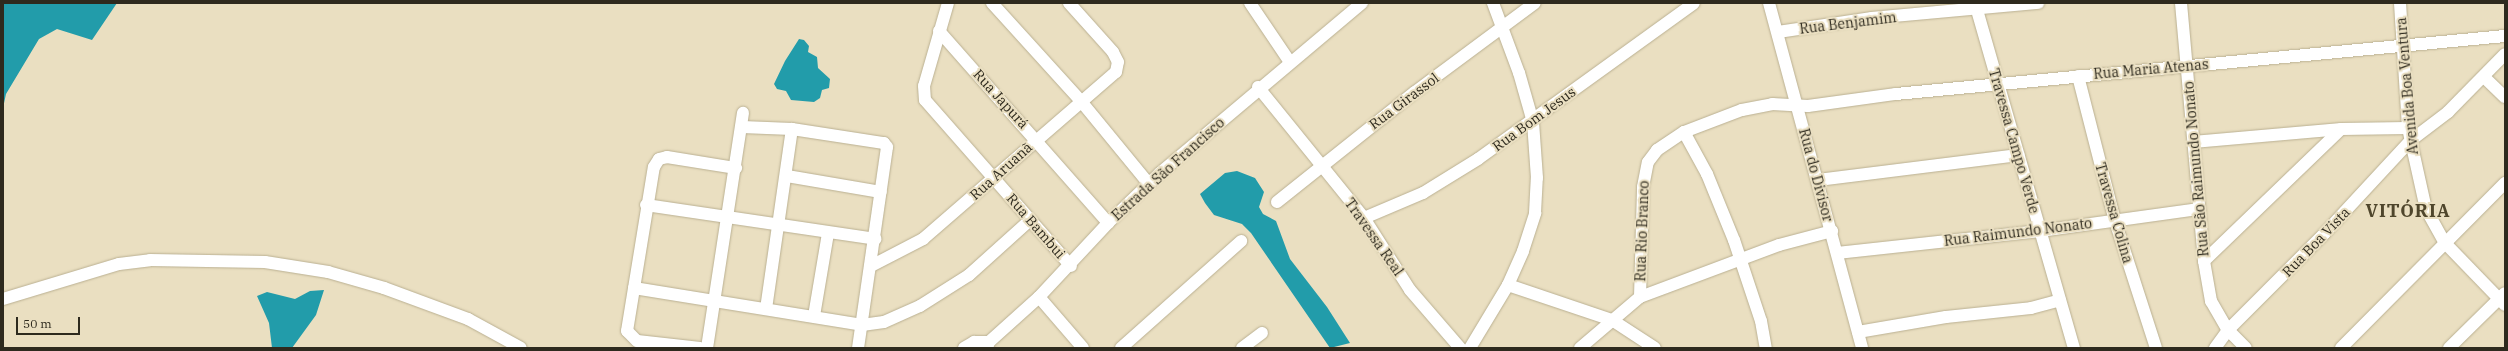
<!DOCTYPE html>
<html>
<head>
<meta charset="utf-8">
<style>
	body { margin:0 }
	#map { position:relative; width:2508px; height:351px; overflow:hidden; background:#eadfc1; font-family:"IBM Plex Serif",serif }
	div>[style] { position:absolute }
	.water>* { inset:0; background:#229caa }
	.roads { filter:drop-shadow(0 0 1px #bab092) drop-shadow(0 0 1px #bab092) }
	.minor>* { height:12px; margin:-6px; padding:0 6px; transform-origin:6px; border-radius:6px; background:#fff }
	span { translate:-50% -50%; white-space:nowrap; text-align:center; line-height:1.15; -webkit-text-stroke:4px #eadfc1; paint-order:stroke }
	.street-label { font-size:14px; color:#2e2a1e }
	.district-label { font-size:18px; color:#4f462c; font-weight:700; letter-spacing:1px }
	.frame { position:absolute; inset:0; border:4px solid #2e2a1e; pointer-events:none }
	.scale { position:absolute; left:16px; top:317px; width:64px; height:18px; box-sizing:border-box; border:2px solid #2e2a1e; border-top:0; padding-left:5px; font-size:12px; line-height:14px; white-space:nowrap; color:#2e2a1e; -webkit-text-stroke:3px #eadfc1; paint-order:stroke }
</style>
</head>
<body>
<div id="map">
	<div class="water">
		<div style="clip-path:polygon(3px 3px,117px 3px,92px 40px,57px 29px,39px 39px,6px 94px,3px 108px)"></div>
		<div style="clip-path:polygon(799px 39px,804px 40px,809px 46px,808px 52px,817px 57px,818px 68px,830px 79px,829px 88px,822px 90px,820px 98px,814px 102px,791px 100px,786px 91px,777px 89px,774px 84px,785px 61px)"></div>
		<div style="clip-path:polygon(1237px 171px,1255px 178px,1264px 192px,1259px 207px,1263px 214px,1276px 221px,1290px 259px,1327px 307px,1350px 343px,1330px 348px,1251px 233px,1242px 224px,1214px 215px,1205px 203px,1200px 194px,1225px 173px)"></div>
		<div style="clip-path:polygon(324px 290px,316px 315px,292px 348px,272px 348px,269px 323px,257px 296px,267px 292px,295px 299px,310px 291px)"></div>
	</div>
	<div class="roads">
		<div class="minor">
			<div style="left:948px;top:3px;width:86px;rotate:106.1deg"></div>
			<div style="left:924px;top:86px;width:14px;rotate:86deg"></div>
			<div style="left:925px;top:100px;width:221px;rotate:48.7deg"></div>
			<div style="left:992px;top:3px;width:131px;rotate:47.8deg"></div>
			<div style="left:1080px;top:100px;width:109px;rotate:50.6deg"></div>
			<div style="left:1250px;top:3px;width:71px;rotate:55.9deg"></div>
			<div style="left:1769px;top:3px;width:357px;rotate:74.9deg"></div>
			<div style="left:1975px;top:3px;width:359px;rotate:74deg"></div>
			<div style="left:2181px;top:3px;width:259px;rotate:84.9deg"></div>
			<div style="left:2204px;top:261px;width:41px;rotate:80.1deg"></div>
			<div style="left:2211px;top:301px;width:34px;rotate:60deg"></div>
			<div style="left:2228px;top:330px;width:25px;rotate:45deg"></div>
			<div style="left:2400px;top:3px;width:125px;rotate:86.3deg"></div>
			<div style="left:2408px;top:128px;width:83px;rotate:77.5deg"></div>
			<div style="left:2426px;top:209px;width:39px;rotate:61deg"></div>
			<div style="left:2445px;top:243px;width:86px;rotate:45.9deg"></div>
			<div style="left:939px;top:31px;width:256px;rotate:48.6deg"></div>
			<div style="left:1778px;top:32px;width:95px;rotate:-8.5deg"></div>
			<div style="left:1872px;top:18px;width:167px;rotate:-5.2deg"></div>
			<div style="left:2078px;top:76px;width:150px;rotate:75.7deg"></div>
			<div style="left:2115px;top:221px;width:133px;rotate:72.1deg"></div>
			<div style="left:2484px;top:77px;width:29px;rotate:44deg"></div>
			<div style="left:1258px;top:87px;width:169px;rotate:51deg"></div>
			<div style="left:1364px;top:218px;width:85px;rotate:57.4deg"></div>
			<div style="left:1410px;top:290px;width:77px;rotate:49.2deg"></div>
			<div style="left:742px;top:127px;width:50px;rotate:2.3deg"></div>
			<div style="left:792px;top:129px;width:93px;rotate:8.7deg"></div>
			<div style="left:884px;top:143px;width:5px;rotate:53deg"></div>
			<div style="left:887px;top:147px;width:203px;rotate:98.2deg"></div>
			<div style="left:1684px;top:132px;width:48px;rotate:61.3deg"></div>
			<div style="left:1707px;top:174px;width:71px;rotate:67.8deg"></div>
			<div style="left:1734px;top:240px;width:85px;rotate:71.6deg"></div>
			<div style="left:1761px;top:321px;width:27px;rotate:80deg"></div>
			<div style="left:2193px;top:142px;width:149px;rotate:-5deg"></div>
			<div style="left:2341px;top:129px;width:67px;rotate:-0.9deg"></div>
			<div style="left:787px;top:176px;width:95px;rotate:9.7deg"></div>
			<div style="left:1818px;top:180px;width:202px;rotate:-7.1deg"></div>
			<div style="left:1277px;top:202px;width:176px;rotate:-38.6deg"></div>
			<div style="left:1415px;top:92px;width:149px;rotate:-36.6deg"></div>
			<div style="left:646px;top:205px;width:232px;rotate:8.4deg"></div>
			<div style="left:1364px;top:218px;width:64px;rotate:-23deg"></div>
			<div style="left:1423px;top:193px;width:65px;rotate:-31.7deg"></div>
			<div style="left:1478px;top:159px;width:266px;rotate:-35.8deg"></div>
			<div style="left:1837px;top:253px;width:204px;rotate:-6.2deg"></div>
			<div style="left:2040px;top:231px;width:161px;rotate:-7.9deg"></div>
			<div style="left:2204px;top:261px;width:190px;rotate:-43.9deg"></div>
			<div style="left:871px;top:266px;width:59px;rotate:-27.4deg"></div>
			<div style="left:923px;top:239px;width:255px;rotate:-40.9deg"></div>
			<div style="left:1116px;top:72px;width:10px;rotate:-79deg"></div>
			<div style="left:1118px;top:62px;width:11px;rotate:-117deg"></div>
			<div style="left:1113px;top:52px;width:66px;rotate:-131.9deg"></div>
			<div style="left:1508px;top:285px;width:110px;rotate:18.6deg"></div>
			<div style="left:1612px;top:320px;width:51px;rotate:33.1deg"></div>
			<div style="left:634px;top:288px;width:231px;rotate:9.2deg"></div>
			<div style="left:862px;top:325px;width:22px;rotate:-8deg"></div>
			<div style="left:884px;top:322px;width:39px;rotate:-24deg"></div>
			<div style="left:920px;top:306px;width:58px;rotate:-32.3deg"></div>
			<div style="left:969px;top:275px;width:82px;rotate:-42deg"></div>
			<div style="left:1039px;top:297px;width:67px;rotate:49.2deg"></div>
			<div style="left:1640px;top:297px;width:110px;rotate:-88.4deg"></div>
			<div style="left:1643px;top:187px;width:25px;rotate:-79deg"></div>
			<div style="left:1648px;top:162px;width:15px;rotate:-53deg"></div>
			<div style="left:1657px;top:150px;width:32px;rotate:-34deg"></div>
			<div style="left:1684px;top:132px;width:62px;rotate:-20.8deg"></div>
			<div style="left:1742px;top:110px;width:31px;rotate:-11deg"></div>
			<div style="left:1772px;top:104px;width:36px;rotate:3deg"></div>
			<div style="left:1808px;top:106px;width:89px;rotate:-7.8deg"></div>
			<div style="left:1896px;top:94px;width:612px;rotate:-5.44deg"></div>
			<div style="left:3px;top:299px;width:121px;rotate:-16.8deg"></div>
			<div style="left:119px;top:264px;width:31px;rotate:-7deg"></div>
			<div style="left:150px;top:260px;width:115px;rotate:1deg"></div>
			<div style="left:265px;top:262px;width:64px;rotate:9deg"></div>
			<div style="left:328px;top:272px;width:58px;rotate:15.9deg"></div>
			<div style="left:384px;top:288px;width:90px;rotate:20.3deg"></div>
			<div style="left:468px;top:319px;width:60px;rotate:28.7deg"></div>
			<div style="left:766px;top:309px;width:182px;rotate:-81.8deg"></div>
			<div style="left:814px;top:316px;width:84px;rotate:-80.4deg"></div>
			<div style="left:1858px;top:332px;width:89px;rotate:-9.7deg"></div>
			<div style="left:1946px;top:317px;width:85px;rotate:-6deg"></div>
			<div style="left:2031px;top:308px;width:30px;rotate:-15deg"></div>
			<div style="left:700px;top:348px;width:63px;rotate:-173.7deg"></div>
			<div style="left:637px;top:341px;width:14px;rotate:-135deg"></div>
			<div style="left:627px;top:331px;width:166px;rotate:-80.7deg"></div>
			<div style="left:654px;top:167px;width:9px;rotate:-58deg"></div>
			<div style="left:659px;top:159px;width:8px;rotate:-14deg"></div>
			<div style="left:667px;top:157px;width:70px;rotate:9.1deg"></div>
			<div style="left:707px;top:348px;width:238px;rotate:-81.3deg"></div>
			<div style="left:964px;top:348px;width:12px;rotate:-31deg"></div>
			<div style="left:974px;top:342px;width:15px"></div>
			<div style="left:987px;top:348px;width:6px;rotate:-72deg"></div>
			<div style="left:989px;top:342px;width:67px;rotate:-42deg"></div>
			<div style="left:1039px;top:297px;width:101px;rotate:-47deg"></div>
			<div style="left:1108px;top:223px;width:72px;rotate:-43.9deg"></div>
			<div style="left:1160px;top:173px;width:264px;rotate:-40.1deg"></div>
			<div style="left:1121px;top:348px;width:161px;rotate:-41.7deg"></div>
			<div style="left:1242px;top:348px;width:25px;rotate:-37deg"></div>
			<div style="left:1470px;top:348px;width:74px;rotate:-58.9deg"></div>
			<div style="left:1508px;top:285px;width:37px;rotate:-66deg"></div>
			<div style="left:1523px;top:251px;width:40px;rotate:-72deg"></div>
			<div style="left:1535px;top:213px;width:35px;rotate:-87deg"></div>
			<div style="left:1537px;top:178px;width:56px;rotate:-94.1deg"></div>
			<div style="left:1533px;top:122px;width:51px;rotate:-105.9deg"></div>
			<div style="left:1519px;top:73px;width:75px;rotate:-110.4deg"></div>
			<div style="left:1580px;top:348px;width:79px;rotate:-40.4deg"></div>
			<div style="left:1640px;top:297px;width:148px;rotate:-20.5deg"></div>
			<div style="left:1779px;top:245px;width:55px;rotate:-14.8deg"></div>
			<div style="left:2215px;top:348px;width:22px;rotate:-54deg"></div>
			<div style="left:2228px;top:330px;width:136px;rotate:-45deg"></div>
			<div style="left:2324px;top:234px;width:127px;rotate:-47.2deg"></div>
			<div style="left:2410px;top:141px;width:48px;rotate:-37.3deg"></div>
			<div style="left:2448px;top:112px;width:81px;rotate:-45.5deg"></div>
			<div style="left:2341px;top:348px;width:233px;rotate:-45.2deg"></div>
			<div style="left:2449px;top:348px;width:78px;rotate:-44.5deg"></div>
		</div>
	</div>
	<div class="street-label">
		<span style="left:1848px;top:23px;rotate:-7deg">Rua Benjamim</span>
		<span style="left:2151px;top:69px;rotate:-5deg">Rua Maria Atenas</span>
		<span style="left:2407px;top:86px;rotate:-95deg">Avenida Boa Ventura</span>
		<span style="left:1001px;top:99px;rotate:48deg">Rua Japurá</span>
		<span style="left:1404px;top:101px;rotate:-37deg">Rua Girassol</span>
		<span style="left:1534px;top:119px;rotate:-36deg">Rua Bom Jesus</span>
		<span style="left:2014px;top:141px;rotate:74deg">Travessa Campo Verde</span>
		<span style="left:1168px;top:169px;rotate:-42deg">Estrada São Francisco</span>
		<span style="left:2196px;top:169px;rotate:-95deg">Rua São Raimundo Nonato</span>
		<span style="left:1001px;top:171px;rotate:-42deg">Rua Aruanã</span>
		<span style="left:1816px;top:175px;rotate:75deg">Rua do Divisor</span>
		<span style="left:2114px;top:213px;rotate:74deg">Travessa Colina</span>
		<span style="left:1036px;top:226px;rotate:49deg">Rua Bambui</span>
		<span style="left:1642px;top:231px;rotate:-88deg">Rua Rio Branco</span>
		<span style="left:2018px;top:232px;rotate:-7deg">Rua Raimundo Nonato</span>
		<span style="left:1374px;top:237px;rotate:55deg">Travessa Real</span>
		<span style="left:2316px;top:242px;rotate:-46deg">Rua Boa Vista</span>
	</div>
	<div class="district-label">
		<span style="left:2408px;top:211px">VITÓRIA</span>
	</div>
	<div class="frame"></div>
	<div class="scale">50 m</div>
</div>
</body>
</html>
